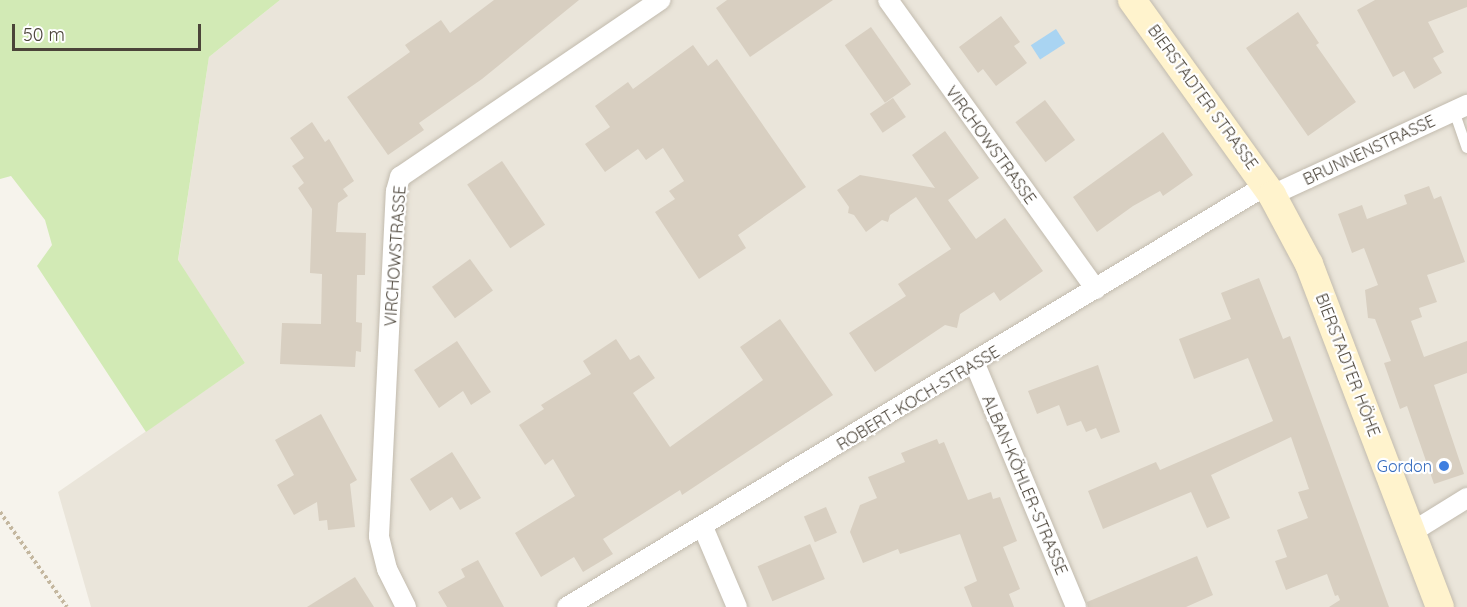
<!DOCTYPE html>
<html>
<head>
<meta charset="utf-8">
<style>
	body { margin:0 }
	#map { position:relative; width:1467px; height:607px; overflow:hidden; background:#f6f3ec; font-family:Quicksand,sans-serif }
	div>[style] { position:absolute }
	.residential>* { inset:0; background:#eae5da }
	.green>* { inset:0; background:#d2eab5 }
	.water>* { inset:0; background:#a9d4f2; transform-origin:0 0 }
	.building>* { inset:0; background:#d8cfc1; transform-origin:0 0 }
	.path>* { height:4px; margin-top:-2px; transform-origin:0; background:repeating-linear-gradient(90deg,#c4b79f 0 3px,transparent 0 6px) }
	.roads { filter:drop-shadow(0 0 2px #c2bbae) drop-shadow(0 0 2px #c2bbae) }
	.service>* { height:10px; margin:-5px; padding:0 5px; transform-origin:5px; border-radius:5px; background:#fff }
	.minor>* { height:20px; margin:-10px; padding:0 10px; transform-origin:10px; border-radius:10px; background:#fff }
	.secondary>* { height:28px; margin:-14px; padding:0 14px; transform-origin:14px; border-radius:14px; background:#fff3cd }
	.dots>* { width:16px; height:16px; translate:-50% -50%; box-sizing:border-box; border:3px solid #fff; border-radius:50% }
	span { translate:-50% -50%; white-space:nowrap; text-align:center; line-height:1.15; -webkit-text-stroke:4.5px #fff; paint-order:stroke }
	.street-label { font-size:16px; color:#4b4439 }
	.shop-label { font-size:16px; color:#366cbe }
	.right { translate:-100% -50%; text-align:right }
	.scale { position:absolute; left:12px; top:24px; width:189px; height:27px; box-sizing:border-box; border:3px solid #4b4439; border-top:0; padding-left:8px; font-size:18px; line-height:21px; white-space:nowrap; color:#4b4439; -webkit-text-stroke:4px #fff; paint-order:stroke }
</style>
</head>
<body>
<div id="map">
	<div class="residential">
		<div style="clip-path:polygon(280px 0,1467px 0,1467px 607px,91px 607px,58px 492px,245px 363px,178px 261px,209px 57px)"></div>
	</div>
	<div class="green">
		<div style="clip-path:polygon(0 0,280px 0,209px 57px,178px 260px,245px 363px,146px 432px,37px 266px,52px 245px,45px 220px,11px 176px,0 179px)"></div>
	</div>
	<div class="water">
		<div style="left:1056px;top:29px;width:17px;height:30px;rotate:57deg"></div>
	</div>
	<div class="building">
		<div style="clip-path:polygon(494px 0,579px 0,482px 79px,419px 123px,424px 130px,388px 155px,347px 97px,410px 52px,405px 45px,441px 20px,450px 33px)"></div>
		<div style="clip-path:polygon(727px 0,833px 0,750px 57px,716px 8px)"></div>
		<div style="clip-path:polygon(1375px 0,1467px 0,1467px 7px,1428px 22px,1444px 52px,1433px 58px,1442px 73px,1414px 89px,1404px 71px,1393px 77px,1357px 10px)"></div>
		<div style="clip-path:polygon(1298px 12px,1319px 43px,1316px 45px,1356px 102px,1308px 136px,1246px 48px)"></div>
		<div style="clip-path:polygon(1001px 16px,1020px 42px,1014px 46px,1027px 63px,996px 86px,983px 69px,978px 73px,959px 47px)"></div>
		<div style="left:871px;top:27px;width:70px;height:32px;rotate:55deg"></div>
		<div style="clip-path:polygon(693px 45px,708px 66px,717px 59px,806px 187px,738px 235px,746px 248px,699px 279px,655px 212px,675px 199px,669px 191px,684px 181px,663px 148px,646px 160px,638px 149px,605px 172px,585px 144px,610px 127px,595px 106px,628px 82px,633px 89px)"></div>
		<div style="left:893px;top:98px;width:23px;height:28px;rotate:56deg"></div>
		<div style="left:1045px;top:100px;width:50px;height:37px;rotate:53deg"></div>
		<div style="clip-path:polygon(312px 122px,325px 142px,329px 139px,354px 181px,343px 189px,348px 196px,338px 203px,336px 232px,366px 233px,365px 275px,357px 275px,356px 322px,362px 323px,361px 352px,356px 351px,355px 367px,280px 364px,282px 323px,321px 324px,322px 274px,310px 273px,312px 209px,298px 188px,304px 183px,292px 166px,304px 158px,290px 138px)"></div>
		<div style="clip-path:polygon(945px 131px,979px 178px,948px 200px,976px 239px,1005px 218px,1043px 271px,1000px 301px,994px 292px,960px 314px,957px 328px,945px 325px,875px 372px,849px 333px,906px 296px,898px 284px,951px 249px,916px 197px,890px 215px,888px 222px,882px 220px,866px 232px,854px 215px,848px 213px,849px 207px,837px 190px,860px 175px,935px 188px,912px 155px)"></div>
		<div style="clip-path:polygon(1163px 132px,1193px 175px,1163px 196px,1160px 191px,1133px 206px,1097px 232px,1073px 197px)"></div>
		<div style="left:502px;top:161px;width:77px;height:42px;rotate:56deg"></div>
		<div style="clip-path:polygon(1429px 186px,1434px 199px,1441px 196px,1465px 262px,1427px 275px,1437px 302px,1419px 308px,1422px 317px,1411px 321px,1424px 357px,1467px 341px,1467px 373px,1434px 385px,1464px 474px,1434px 484px,1407px 406px,1400px 409px,1384px 363px,1391px 361px,1375px 319px,1368px 318px,1365px 290px,1378px 285px,1364px 248px,1352px 253px,1338px 214px,1362px 205px,1367px 219px,1407px 204px,1404px 195px)"></div>
		<div style="left:470px;top:259px;width:39px;height:47px;rotate:54deg"></div>
		<div style="clip-path:polygon(1259px 278px,1283px 339px,1290px 336px,1389px 607px,1329px 607px,1340px 600px,1338px 595px,1335px 596px,1327px 574px,1286px 590px,1275px 561px,1287px 557px,1277px 530px,1308px 518px,1298px 492px,1309px 489px,1291px 437px,1211px 475px,1230px 518px,1207px 528px,1191px 492px,1103px 529px,1088px 491px,1156px 462px,1160px 470px,1273px 421px,1248px 358px,1194px 379px,1179px 339px,1231px 319px,1221px 293px)"></div>
		<div style="clip-path:polygon(780px 319px,833px 395px,682px 495px,680px 490px,603px 539px,613px 554px,583px 572px,574px 557px,541px 577px,515px 533px,575px 496px,553px 459px,545px 465px,519px 425px,544px 409px,541px 405px,591px 374px,583px 361px,616px 339px,630px 360px,639px 355px,655px 378px,633px 393px,670px 447px,763px 380px,740px 347px)"></div>
		<div style="clip-path:polygon(457px 341px,491px 392px,471px 405px,463px 391px,439px 408px,414px 370px)"></div>
		<div style="clip-path:polygon(1098px 365px,1120px 432px,1101px 439px,1096px 428px,1086px 432px,1081px 421px,1067px 426px,1059px 405px,1037px 414px,1028px 391px)"></div>
		<div style="clip-path:polygon(321px 414px,357px 480px,350px 484px,355px 527px,328px 530px,327px 520px,319px 521px,317px 502px,294px 515px,277px 485px,294px 475px,275px 440px)"></div>
		<div style="clip-path:polygon(937px 439px,939px 444px,944px 442px,968px 500px,991px 492px,993px 499px,1000px 497px,1017px 541px,1003px 547px,1020px 589px,1009px 594px,1014px 607px,972px 607px,964px 587px,977px 581px,960px 534px,900px 554px,898px 549px,863px 563px,850px 532px,860px 505px,877px 498px,868px 477px,905px 462px,901px 453px)"></div>
		<div style="clip-path:polygon(452px 452px,481px 498px,460px 510px,452px 497px,430px 511px,410px 479px)"></div>
		<div style="left:826px;top:507px;width:28px;height:24px;rotate:67deg"></div>
		<div style="left:810px;top:544px;width:38px;height:57px;rotate:67deg"></div>
		<div style="clip-path:polygon(1197px 556px,1213px 595px,1186px 607px,1088px 607px,1087px 602px)"></div>
		<div style="clip-path:polygon(478px 560px,504px 607px,447px 607px,438px 592px,465px 577px,461px 569px)"></div>
		<div style="clip-path:polygon(355px 577px,374px 607px,307px 607px)"></div>
	</div>
	<div class="path">
		<div style="left:0;top:512px;width:116px;rotate:54.8deg"></div>
	</div>
	<div class="roads">
		<div class="service">
			<div style="left:1454px;top:111px;width:39px;rotate:71deg"></div>
		</div>
		<div class="minor">
			<div style="left:888px;top:0;width:356px;rotate:54.3deg"></div>
			<div style="left:1272px;top:195px;width:215px;rotate:-24.8deg"></div>
			<div style="left:975px;top:364px;width:263px;rotate:67.4deg"></div>
			<div style="left:703px;top:527px;width:87px;rotate:67deg"></div>
			<div style="left:1412px;top:532px;width:65px;rotate:-31.7deg"></div>
			<div style="left:406px;top:607px;width:42px;rotate:-116.6deg"></div>
			<div style="left:387px;top:569px;width:34px;rotate:-104deg"></div>
			<div style="left:379px;top:536px;width:345px;rotate:-87.2deg"></div>
			<div style="left:396px;top:191px;width:15px;rotate:-74deg"></div>
			<div style="left:400px;top:177px;width:315px;rotate:-34.2deg"></div>
			<div style="left:567px;top:607px;width:815px;rotate:-31.1deg"></div>
		</div>
		<div class="secondary">
			<div style="left:1132px;top:0;width:240px;rotate:54.3deg"></div>
			<div style="left:1272px;top:195px;width:78px;rotate:61.8deg"></div>
			<div style="left:1309px;top:264px;width:367px;rotate:69.1deg"></div>
		</div>
	</div>
	<div class="dots">
		<div style="left:1444px;top:466px;background:#3f7fe0"></div>
	</div>
	<div class="street-label">
		<span style="left:1203px;top:97px;rotate:54deg">BIERSTADTER STRASSE</span>
		<span style="left:991px;top:145px;rotate:54deg">VIRCHOWSTRASSE</span>
		<span style="left:1369px;top:150px;rotate:-25deg">BRUNNENSTRASSE</span>
		<span style="left:395px;top:256px;rotate:-86deg">VIRCHOWSTRASSE</span>
		<span style="left:1348px;top:365px;rotate:69deg">BIERSTADTER HÖHE</span>
		<span style="left:918px;top:398px;rotate:-31deg">ROBERT-KOCH-STRASSE</span>
		<span style="left:1025px;top:485px;rotate:67deg">ALBAN-KÖHLER-STRASSE</span>
	</div>
	<div class="shop-label">
		<span class="right" style="left:1432px;top:466px">Gordon</span>
	</div>
	<div class="scale">50 m</div>
</div>
</body>
</html>
